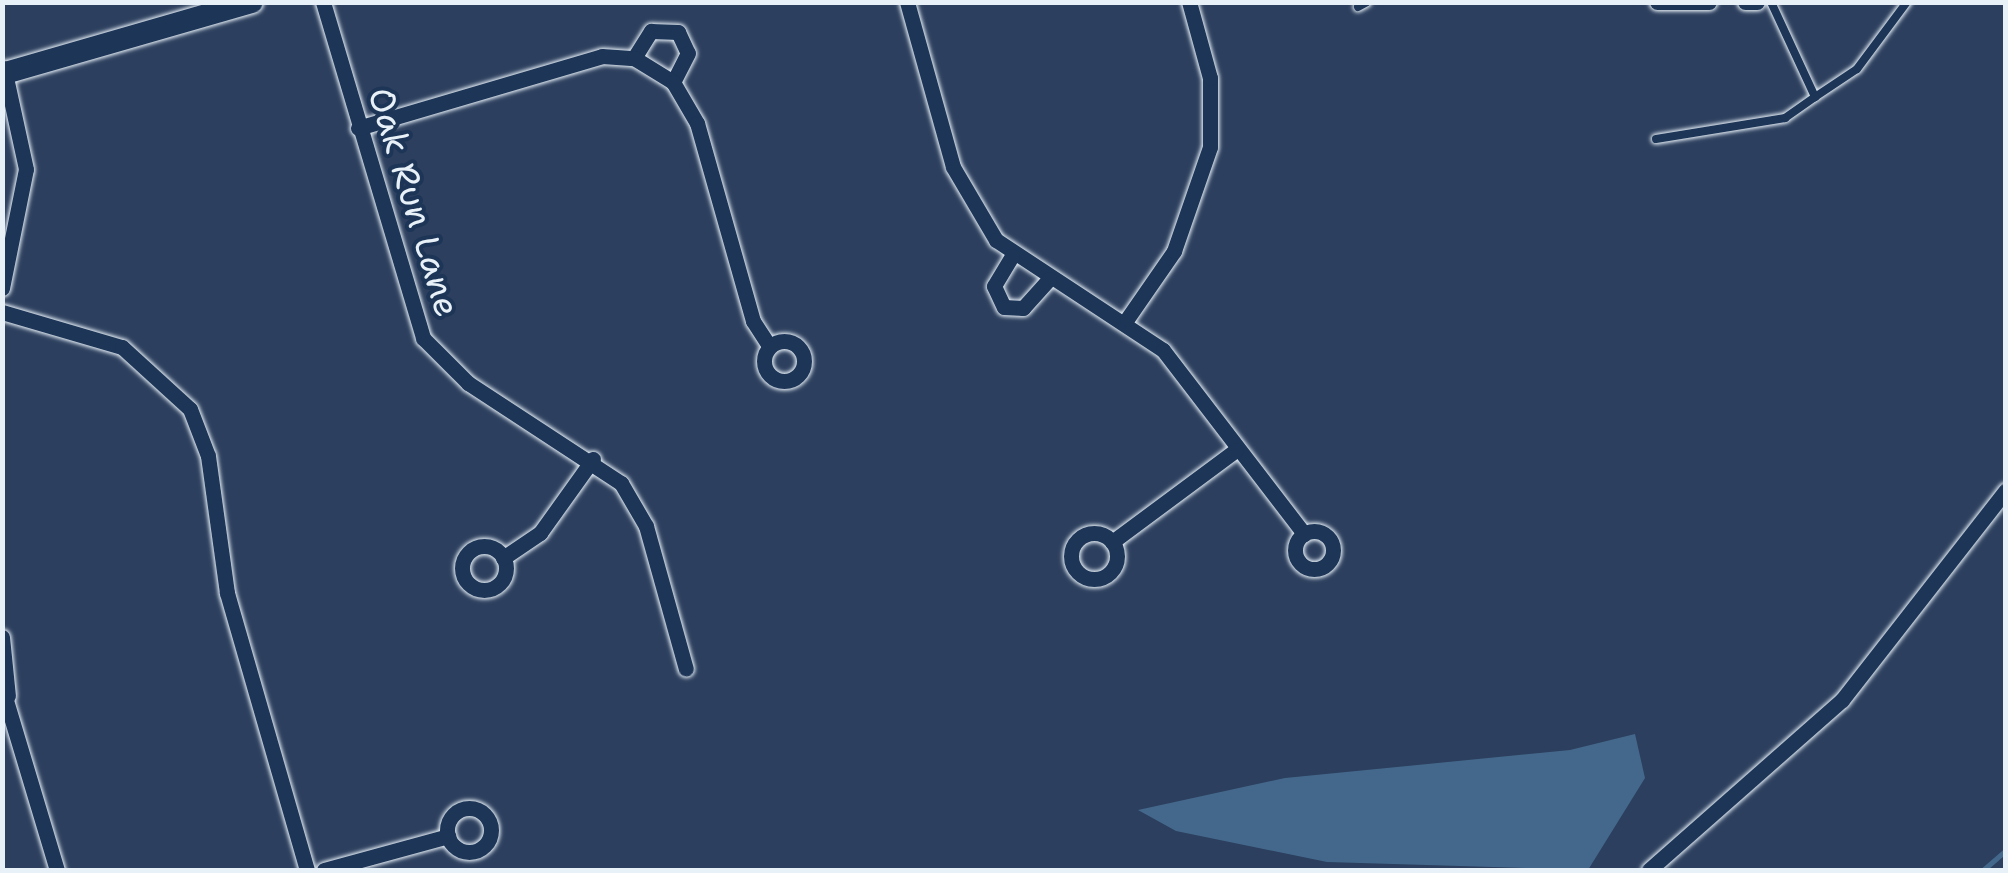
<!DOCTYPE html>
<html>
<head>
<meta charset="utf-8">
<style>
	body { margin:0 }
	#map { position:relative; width:2008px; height:873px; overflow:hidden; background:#2c3f5e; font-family:"Shantell Sans",sans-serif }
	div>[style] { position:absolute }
	.water>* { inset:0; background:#44688b }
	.stream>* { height:5px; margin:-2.5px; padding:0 2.5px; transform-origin:2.5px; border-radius:2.5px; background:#44688b }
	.roads { filter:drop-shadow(0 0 2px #e8f1f8) drop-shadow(0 0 2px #e8f1f8) }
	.lane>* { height:8px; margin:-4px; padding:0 4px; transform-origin:4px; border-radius:4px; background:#1d3557 }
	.street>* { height:15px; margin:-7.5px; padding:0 7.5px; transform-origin:7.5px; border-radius:7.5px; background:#1d3557 }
	.street>.ring { margin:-7.5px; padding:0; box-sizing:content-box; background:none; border:15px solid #1d3557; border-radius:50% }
	.secondary>* { height:22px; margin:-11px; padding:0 11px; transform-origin:11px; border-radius:11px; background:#1d3557 }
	span { translate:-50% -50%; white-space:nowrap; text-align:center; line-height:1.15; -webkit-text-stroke:8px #1d3557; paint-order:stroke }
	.street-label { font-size:35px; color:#e8f1f8 }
	.frame { position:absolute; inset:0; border:5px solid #e8f1f8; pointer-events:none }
</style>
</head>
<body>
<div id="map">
	<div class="water">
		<div style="clip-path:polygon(1635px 734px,1645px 778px,1588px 870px,1327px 862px,1176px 831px,1138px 810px,1285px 778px,1570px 750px)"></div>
	</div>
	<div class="stream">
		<div style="left:1983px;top:870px;width:30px;rotate:-41deg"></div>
	</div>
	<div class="roads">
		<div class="lane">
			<div style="left:1771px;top:2px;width:105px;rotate:65.1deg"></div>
			<div style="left:1815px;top:97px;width:50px;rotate:-33.7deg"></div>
			<div style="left:1857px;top:69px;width:84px;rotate:-53.3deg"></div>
			<div style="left:1358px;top:7px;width:10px;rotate:-29deg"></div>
			<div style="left:1656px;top:139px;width:131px;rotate:-9.2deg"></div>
			<div style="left:1785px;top:118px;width:37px;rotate:-35deg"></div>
		</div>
		<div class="street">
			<div style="left:323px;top:2px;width:351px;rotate:73.4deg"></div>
			<div style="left:423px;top:338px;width:64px;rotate:45deg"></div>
			<div style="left:468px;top:383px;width:183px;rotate:33.2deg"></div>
			<div style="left:621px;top:483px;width:50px;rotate:59.8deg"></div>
			<div style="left:646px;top:526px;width:148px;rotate:74.4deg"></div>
			<div style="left:907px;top:2px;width:171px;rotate:74.4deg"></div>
			<div style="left:953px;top:167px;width:85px;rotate:59.5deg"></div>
			<div style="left:996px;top:240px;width:200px;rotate:33.4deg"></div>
			<div style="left:1163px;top:350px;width:232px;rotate:52.5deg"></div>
			<div style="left:1657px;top:2px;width:52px"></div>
			<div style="left:1745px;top:2px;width:12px"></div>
			<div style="left:634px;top:58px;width:32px;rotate:-58deg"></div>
			<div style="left:651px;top:31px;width:27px;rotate:2deg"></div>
			<div style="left:678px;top:32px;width:23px;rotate:65deg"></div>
			<div style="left:688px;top:53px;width:33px;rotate:117deg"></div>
			<div style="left:358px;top:128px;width:254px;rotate:-16.4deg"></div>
			<div style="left:602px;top:56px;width:32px;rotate:4deg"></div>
			<div style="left:634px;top:58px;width:46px;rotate:31.6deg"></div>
			<div style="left:673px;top:82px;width:48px;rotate:59.7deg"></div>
			<div style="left:697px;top:123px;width:206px;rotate:74.2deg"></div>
			<div style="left:753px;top:321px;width:30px;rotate:57deg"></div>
			<div style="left:1012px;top:256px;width:35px;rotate:121deg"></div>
			<div style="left:994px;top:286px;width:23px;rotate:65deg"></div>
			<div style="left:1004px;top:307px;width:19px;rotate:3deg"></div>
			<div style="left:1023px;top:308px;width:39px;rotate:-48deg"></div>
			<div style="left:2px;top:288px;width:121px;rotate:-78.6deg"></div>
			<div style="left:26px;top:169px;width:103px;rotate:-102.3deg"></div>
			<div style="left:2px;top:312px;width:125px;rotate:16.3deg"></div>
			<div style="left:122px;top:347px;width:92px;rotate:42.4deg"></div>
			<div style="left:190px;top:409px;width:50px;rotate:69deg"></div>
			<div style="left:208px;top:456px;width:138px;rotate:82.1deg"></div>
			<div style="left:227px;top:593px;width:288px;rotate:73.9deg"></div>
			<div style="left:1127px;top:319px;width:83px;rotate:-55.3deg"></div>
			<div style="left:1174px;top:251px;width:110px;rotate:-70.9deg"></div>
			<div style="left:1210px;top:147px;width:69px;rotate:-90deg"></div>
			<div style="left:1210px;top:78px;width:79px;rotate:-105.4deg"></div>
			<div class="ring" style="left:764px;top:341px;width:25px;height:25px"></div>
			<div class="ring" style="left:1295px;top:531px;width:23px;height:23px"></div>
			<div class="ring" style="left:1071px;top:533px;width:31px;height:31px"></div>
			<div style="left:1112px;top:542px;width:154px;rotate:-36.6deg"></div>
			<div class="ring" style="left:462px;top:546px;width:29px;height:29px"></div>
			<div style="left:503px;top:558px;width:45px;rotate:-34deg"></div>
			<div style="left:540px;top:533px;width:91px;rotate:-54.4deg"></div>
			<div style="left:2px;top:637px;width:59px;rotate:84.2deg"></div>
			<div style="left:2px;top:687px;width:191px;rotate:73.3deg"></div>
			<div class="ring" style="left:447px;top:808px;width:29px;height:29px"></div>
			<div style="left:324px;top:870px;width:129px;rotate:-15.3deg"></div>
			<div style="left:1649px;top:870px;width:257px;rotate:-41.4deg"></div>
			<div style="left:1842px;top:700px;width:266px;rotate:-52deg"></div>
		</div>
		<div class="secondary">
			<div style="left:2px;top:74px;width:260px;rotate:-16.1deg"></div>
		</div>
	</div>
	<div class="street-label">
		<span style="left:414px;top:202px;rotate:73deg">Oak Run Lane</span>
	</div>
	<div class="frame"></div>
</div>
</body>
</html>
